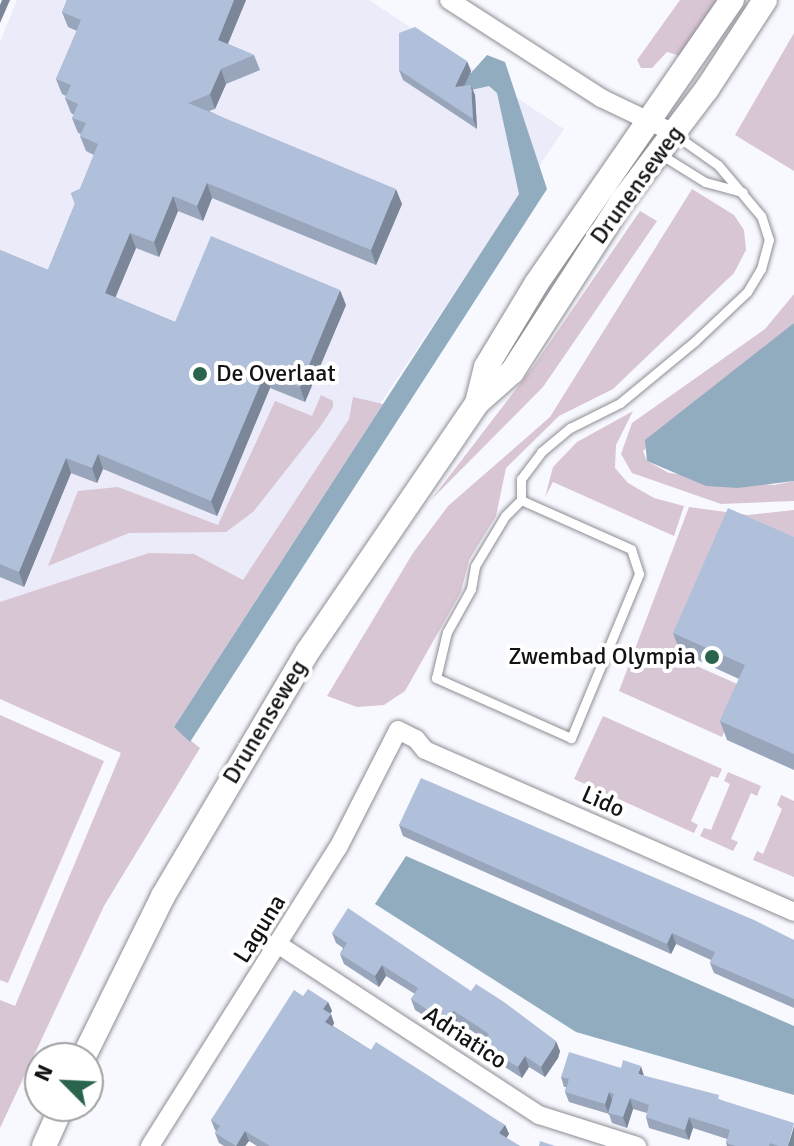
<!DOCTYPE html>
<html>
<head>
<meta charset="utf-8">
<style>
	body { margin:0 }
	#map { position:relative; width:794px; height:1146px; overflow:hidden; background:#f8f8ff; font-family:Signika,sans-serif }
	div>[style] { position:absolute }
	.built>* { inset:0; background:#ebebf9 }
	.green>* { inset:0; background:#d9c6d4 }
	.water>* { inset:0; background:#91acbe }
	.roads { filter:drop-shadow(0 0 2px #8d8d94) drop-shadow(0 0 2px #8d8d94) }
	.service>* { height:9px; margin:-4.5px; padding:0 4.5px; transform-origin:4.5px; border-radius:4.5px; background:#fff }
	.minor>* { height:18px; margin:-9px; padding:0 9px; transform-origin:9px; border-radius:9px; background:#fff }
	.tertiary>* { height:24px; margin:-12px; padding:0 12px; transform-origin:12px; border-radius:12px; background:#fff }
	.wall>* { inset:0; background:#98a5bb }
	.shaded-wall>* { inset:0; background:#7c8699 }
	.building>* { inset:0; background:#b1c0da }
	.dots>* { width:22px; height:22px; translate:-50% -50%; box-sizing:border-box; border:4px solid #fff; border-radius:50% }
	span { translate:-50% -50%; white-space:nowrap; text-align:center; line-height:1.15; -webkit-text-stroke:8px #fff; paint-order:stroke }
	.street-label { font-size:24px; color:#131316 }
	.poi-label { font-size:24px; color:#131316 }
	.left { translate:0 -50%; text-align:left }
	.right { translate:-100% -50%; text-align:right }
	.north { position:absolute; left:24px; top:1042px; width:80px; height:80px; box-sizing:border-box; background:#fff; border:2px solid #a1a1a2; border-radius:50%; rotate:294deg; font-size:22px; font-weight:700; line-height:32px; text-align:center; color:#131316 }
	.north::after { content:''; display:block; margin:auto; width:28px; height:36px; background:#2b644c; clip-path:polygon(50% 0,100% 100%,50% 72%,0 100%) }
</style>
</head>
<body>
<div id="map">
	<div class="built">
		<div style="clip-path:polygon(17px 0,369px 0,564px 129px,171px 716px,0 619px,0 42px)"></div>
	</div>
	<div class="green">
		<div style="clip-path:polygon(680px 0,721px 0,684px 57px,667px 52px,652px 68px,641px 68px,637px 60px)"></div>
		<div style="clip-path:polygon(794px 33px,794px 171px,735px 135px)"></div>
		<div style="clip-path:polygon(692px 189px,734px 215px,744px 230px,746px 250px,734px 273px,613px 389px,559px 416px,506px 468px,496px 516px,469px 560px,461px 592px,405px 691px,384px 705px,357px 707px,327px 696px,413px 553px,448px 506px,550px 417px)"></div>
		<div style="clip-path:polygon(640px 211px,657px 221px,543px 387px,431px 500px,533px 367px)"></div>
		<div style="clip-path:polygon(794px 294px,794px 323px,780px 339px,704px 394px,643px 451px,647px 461px,669px 473px,774px 485px,794px 481px,794px 501px,721px 504px,632px 473px,621px 454px,632px 423px,765px 329px)"></div>
		<div style="clip-path:polygon(321px 395px,333px 401px,333px 407px,320px 427px,253px 512px,226px 532px,129px 533px,48px 566px,78px 491px,118px 487px,218px 525px,275px 401px,312px 416px)"></div>
		<div style="clip-path:polygon(353px 397px,383px 404px,174px 727px,200px 748px,104px 906px,0 1128px,0 1000px,15px 1006px,121px 753px,0 699px,0 602px,149px 553px,194px 554px,243px 580px,349px 419px)"></div>
		<div style="clip-path:polygon(633px 411px,616px 445px,615px 468px,628px 483px,654px 498px,684px 506px,674px 536px,553px 482px,545px 497px,553px 467px,577px 442px)"></div>
		<div style="clip-path:polygon(689px 507px,748px 515px,794px 510px,794px 546px,732px 519px,672px 655px,744px 687px,722px 737px,619px 691px)"></div>
		<div style="clip-path:polygon(0 715px,104px 761px,8px 983px,0 980px)"></div>
		<div style="clip-path:polygon(603px 716px,722px 769px,718px 778px,711px 776px,691px 821px,698px 825px,694px 833px,574px 779px)"></div>
		<div style="clip-path:polygon(728px 772px,761px 786px,757px 796px,751px 793px,731px 839px,738px 842px,733px 851px,700px 836px,704px 828px,711px 830px,730px 784px,724px 781px)"></div>
		<div style="clip-path:polygon(781px 795px,794px 801px,794px 877px,753px 860px,757px 851px,763px 854px,782px 809px,777px 805px)"></div>
	</div>
	<div class="water">
		<div style="clip-path:polygon(487px 55px,505px 62px,547px 189px,190px 742px,174px 727px,519px 194px,497px 93px,489px 86px,458px 93px,450px 67px,471px 73px)"></div>
		<div style="clip-path:polygon(794px 323px,794px 481px,738px 488px,706px 486px,647px 461px,645px 440px)"></div>
		<div style="clip-path:polygon(406px 856px,794px 1026px,794px 1095px,576px 1032px,375px 904px)"></div>
	</div>
	<div class="roads">
		<div class="service">
			<div style="left:660px;top:154px;width:53px;rotate:31.9deg"></div>
			<div style="left:705px;top:182px;width:39px;rotate:15deg"></div>
			<div style="left:521px;top:500px;width:120px;rotate:24deg"></div>
			<div style="left:631px;top:549px;width:26px;rotate:72deg"></div>
			<div style="left:639px;top:574px;width:178px;rotate:112.5deg"></div>
			<div style="left:571px;top:738px;width:148px;rotate:-156deg"></div>
			<div style="left:436px;top:678px;width:47px;rotate:-76.6deg"></div>
			<div style="left:447px;top:632px;width:49px;rotate:-60.8deg"></div>
			<div style="left:471px;top:589px;width:23px;rotate:-80deg"></div>
			<div style="left:475px;top:566px;width:58px;rotate:-59deg"></div>
			<div style="left:505px;top:516px;width:23px;rotate:-45deg"></div>
			<div style="left:521px;top:500px;width:21px;rotate:-90deg"></div>
			<div style="left:521px;top:479px;width:34px;rotate:-53deg"></div>
			<div style="left:541px;top:452px;width:38px;rotate:-40deg"></div>
			<div style="left:570px;top:428px;width:56px;rotate:-26.6deg"></div>
			<div style="left:620px;top:403px;width:97px;rotate:-39.6deg"></div>
			<div style="left:695px;top:341px;width:71px;rotate:-43.3deg"></div>
			<div style="left:747px;top:292px;width:27px;rotate:-59deg"></div>
			<div style="left:761px;top:269px;width:30px;rotate:-75deg"></div>
			<div style="left:769px;top:240px;width:25px;rotate:-108deg"></div>
			<div style="left:761px;top:216px;width:67px;rotate:-130.1deg"></div>
			<div style="left:718px;top:165px;width:54px;rotate:-144.8deg"></div>
		</div>
		<div class="minor">
			<div style="left:449px;top:0;width:181px;rotate:32.8deg"></div>
			<div style="left:601px;top:98px;width:81px;rotate:25.6deg"></div>
			<div style="left:279px;top:945px;width:311px;rotate:33.2deg"></div>
			<div style="left:539px;top:1115px;width:103px;rotate:17.6deg"></div>
			<div style="left:150px;top:1146px;width:352px;rotate:-57.8deg"></div>
			<div style="left:338px;top:848px;width:132px;rotate:-63deg"></div>
			<div style="left:398px;top:730px;width:20px;rotate:27deg"></div>
			<div style="left:416px;top:739px;width:14px;rotate:51deg"></div>
			<div style="left:425px;top:750px;width:403px;rotate:23.7deg"></div>
		</div>
		<div class="tertiary">
			<div style="left:477px;top:403px;width:37px;rotate:-76deg"></div>
			<div style="left:486px;top:367px;width:97px;rotate:-58.9deg"></div>
			<div style="left:536px;top:284px;width:345px;rotate:-55.4deg"></div>
			<div style="left:83px;top:1058px;width:181px;rotate:-63.7deg"></div>
			<div style="left:163px;top:896px;width:285px;rotate:-59.4deg"></div>
			<div style="left:308px;top:651px;width:300px;rotate:-55.7deg"></div>
			<div style="left:477px;top:403px;width:47px;rotate:-41.5deg"></div>
			<div style="left:512px;top:372px;width:205px;rotate:-57.2deg"></div>
			<div style="left:623px;top:200px;width:139px;rotate:-52.9deg"></div>
			<div style="left:707px;top:89px;width:106px;rotate:-56.9deg"></div>
			<div style="left:44px;top:1146px;width:44px;rotate:-65.8deg"></div>
		</div>
	</div>
	<div class="wall">
		<div style="clip-path:polygon(67px 0,246px 0,228px 44px,254px 55px,260px 70px,226px 84px,215px 109px,209px 111px,402px 204px,376px 265px,212px 198px,203px 221px,178px 211px,159px 257px,136px 248px,115px 297px,175px 322px,346px 305px,305px 402px,270px 388px,217px 516px,103px 469px,97px 483px,71px 473px,24px 587px,0 577px,0 250px,48px 270px,75px 204px,71px 193px,80px 189px,94px 155px,86px 151px,80px 136px,81px 134px,78px 133px,72px 118px,74px 115px,71px 113px,65px 98px,66px 96px,62px 94px,56px 79px,77px 31px,68px 27px,62px 12px)"></div>
		<div style="clip-path:polygon(399px 70px,471px 71px,464px 86px,475px 95px,477px 129px,403px 80px)"></div>
		<div style="clip-path:polygon(794px 537px,794px 770px,727px 740px,720px 721px,739px 679px,680px 652px,673px 633px)"></div>
		<div style="clip-path:polygon(399px 825px,794px 940px,794px 1008px,714px 973px,710px 963px,711px 960px,676px 944px,671px 954px,403px 836px)"></div>
		<div style="clip-path:polygon(332px 933px,560px 1051px,558px 1058px,545px 1077px,529px 1067px,522px 1078px,486px 1055px,482px 1045px,486px 1039px,475px 1033px,457px 1021px,445px 1029px,415px 1010px,411px 999px,415px 994px,386px 976px,379px 987px,344px 964px,340px 954px,343px 948px,336px 943px)"></div>
		<div style="clip-path:polygon(303px 996px,328px 1002px,332px 1011px,330px 1013px,334px 1023px,333px 1026px,371px 1050px,505px 1125px,509px 1134px,506px 1138px,520px 1146px,257px 1146px,249px 1141px,245px 1146px,224px 1146px,219px 1143px,215px 1133px,216px 1131px,215px 1130px,211px 1120px)"></div>
		<div style="clip-path:polygon(644px 1076px,721px 1100px,794px 1146px,727px 1146px,726px 1143px,727px 1139px,693px 1128px,689px 1140px,649px 1128px,646px 1117px,647px 1113px,633px 1109px,627px 1128px,612px 1123px,609px 1114px,569px 1102px,565px 1092px,566px 1087px,564px 1087px,561px 1077px)"></div>
	</div>
	<div class="shaded-wall">
		<div style="clip-path:polygon(2px 0,10px 0,0 23px,0 5px)"></div>
		<div style="clip-path:polygon(234px 0,246px 0,223px 55px,218px 40px)"></div>
		<div style="clip-path:polygon(467px 61px,471px 71px,459px 97px,455px 87px)"></div>
		<div style="clip-path:polygon(221px 69px,226px 84px,215px 109px,210px 94px)"></div>
		<div style="clip-path:polygon(471px 85px,475px 95px,477px 129px,473px 119px)"></div>
		<div style="clip-path:polygon(207px 183px,212px 198px,203px 221px,197px 206px)"></div>
		<div style="clip-path:polygon(396px 189px,402px 204px,376px 265px,371px 250px)"></div>
		<div style="clip-path:polygon(173px 196px,178px 211px,159px 257px,154px 242px)"></div>
		<div style="clip-path:polygon(130px 233px,136px 248px,111px 308px,105px 293px)"></div>
		<div style="clip-path:polygon(340px 290px,346px 305px,305px 402px,300px 387px)"></div>
		<div style="clip-path:polygon(265px 373px,270px 388px,217px 516px,211px 501px)"></div>
		<div style="clip-path:polygon(98px 454px,103px 469px,97px 483px,92px 468px)"></div>
		<div style="clip-path:polygon(66px 458px,71px 473px,24px 587px,19px 572px)"></div>
		<div style="clip-path:polygon(672px 933px,676px 944px,671px 954px,667px 944px)"></div>
		<div style="clip-path:polygon(382px 965px,386px 976px,379px 987px,375px 976px)"></div>
		<div style="clip-path:polygon(328px 1002px,332px 1011px,327px 1019px,323px 1009px)"></div>
		<div style="clip-path:polygon(454px 1011px,457px 1021px,445px 1029px,441px 1019px)"></div>
		<div style="clip-path:polygon(331px 1014px,334px 1023px,329px 1031px,325px 1022px)"></div>
		<div style="clip-path:polygon(556px 1041px,560px 1051px,558px 1058px,545px 1077px,541px 1067px)"></div>
		<div style="clip-path:polygon(525px 1056px,529px 1067px,522px 1078px,518px 1067px)"></div>
		<div style="clip-path:polygon(641px 1066px,644px 1076px,638px 1074px)"></div>
		<div style="clip-path:polygon(609px 1092px,613px 1102px,609px 1115px,605px 1104px)"></div>
		<div style="clip-path:polygon(630px 1098px,633px 1109px,627px 1128px,623px 1117px)"></div>
		<div style="clip-path:polygon(689px 1117px,693px 1128px,689px 1140px,685px 1130px)"></div>
		<div style="clip-path:polygon(505px 1125px,509px 1134px,503px 1143px,499px 1133px)"></div>
		<div style="clip-path:polygon(794px 1126px,794px 1146px,788px 1146px)"></div>
		<div style="clip-path:polygon(245px 1131px,249px 1141px,245px 1146px,236px 1146px)"></div>
	</div>
	<div class="building">
		<div style="clip-path:polygon(67px 0,234px 0,218px 40px,254px 55px,221px 69px,210px 94px,188px 103px,396px 189px,371px 250px,207px 183px,197px 206px,173px 196px,154px 242px,130px 233px,105px 293px,175px 322px,211px 236px,340px 290px,300px 387px,265px 373px,211px 501px,98px 454px,92px 468px,66px 458px,19px 572px,0 564px,0 250px,48px 270px,75px 203px,71px 193px,80px 189px,98px 144px,80px 136px,86px 123px,72px 118px,78px 104px,65px 98px,71px 85px,56px 79px,81px 20px,62px 12px)"></div>
		<div style="clip-path:polygon(415px 27px,467px 61px,455px 87px,471px 85px,473px 119px,399px 70px,399px 33px)"></div>
		<div style="clip-path:polygon(728px 508px,794px 537px,794px 754px,720px 721px,745px 665px,673px 633px)"></div>
		<div style="clip-path:polygon(421px 778px,754px 920px,794px 940px,794px 999px,710px 963px,715px 952px,672px 933px,667px 944px,399px 825px)"></div>
		<div style="clip-path:polygon(348px 908px,471px 991px,476px 984px,504px 1002px,556px 1041px,554px 1047px,541px 1067px,525px 1056px,518px 1067px,482px 1045px,489px 1034px,471px 1022px,454px 1011px,441px 1019px,411px 999px,418px 988px,382px 965px,375px 976px,340px 954px,347px 943px,332px 933px)"></div>
		<div style="clip-path:polygon(308px 989px,328px 1002px,323px 1009px,331px 1014px,325px 1022px,371px 1050px,376px 1042px,440px 1083px,505px 1125px,499px 1133px,520px 1146px,270px 1146px,245px 1131px,236px 1146px,215px 1133px,220px 1126px,211px 1120px,294px 990px,303px 996px)"></div>
		<div style="clip-path:polygon(569px 1052px,621px 1068px,623px 1060px,641px 1066px,638px 1074px,719px 1095px,718px 1099px,794px 1123px,788px 1146px,779px 1146px,770px 1143px,769px 1146px,736px 1146px,726px 1143px,730px 1130px,689px 1117px,685px 1130px,666px 1124px,646px 1117px,649px 1105px,630px 1098px,623px 1117px,608px 1113px,614px 1094px,609px 1092px,605px 1104px,565px 1092px,569px 1079px,561px 1077px)"></div>
		<div style="clip-path:polygon(540px 1141px,555px 1146px,539px 1146px)"></div>
	</div>
	<div class="dots">
		<div style="left:200px;top:374px;background:#2b644c"></div>
		<div style="left:712px;top:657px;background:#2b644c"></div>
	</div>
	<div class="street-label">
		<span style="left:637px;top:185px;rotate:-54deg">Drunenseweg</span>
		<span style="left:265px;top:722px;rotate:-59deg">Drunenseweg</span>
		<span style="left:603px;top:802px;rotate:24deg">Lido</span>
		<span style="left:260px;top:929px;rotate:-58deg">Laguna</span>
		<span style="left:465px;top:1038px;rotate:33deg">Adriatico</span>
	</div>
	<div class="poi-label">
		<span class="left" style="left:216px;top:374px">De Overlaat</span>
		<span class="right" style="left:696px;top:657px">Zwembad Olympia</span>
	</div>
	<div class="north">N</div>
</div>
</body>
</html>
